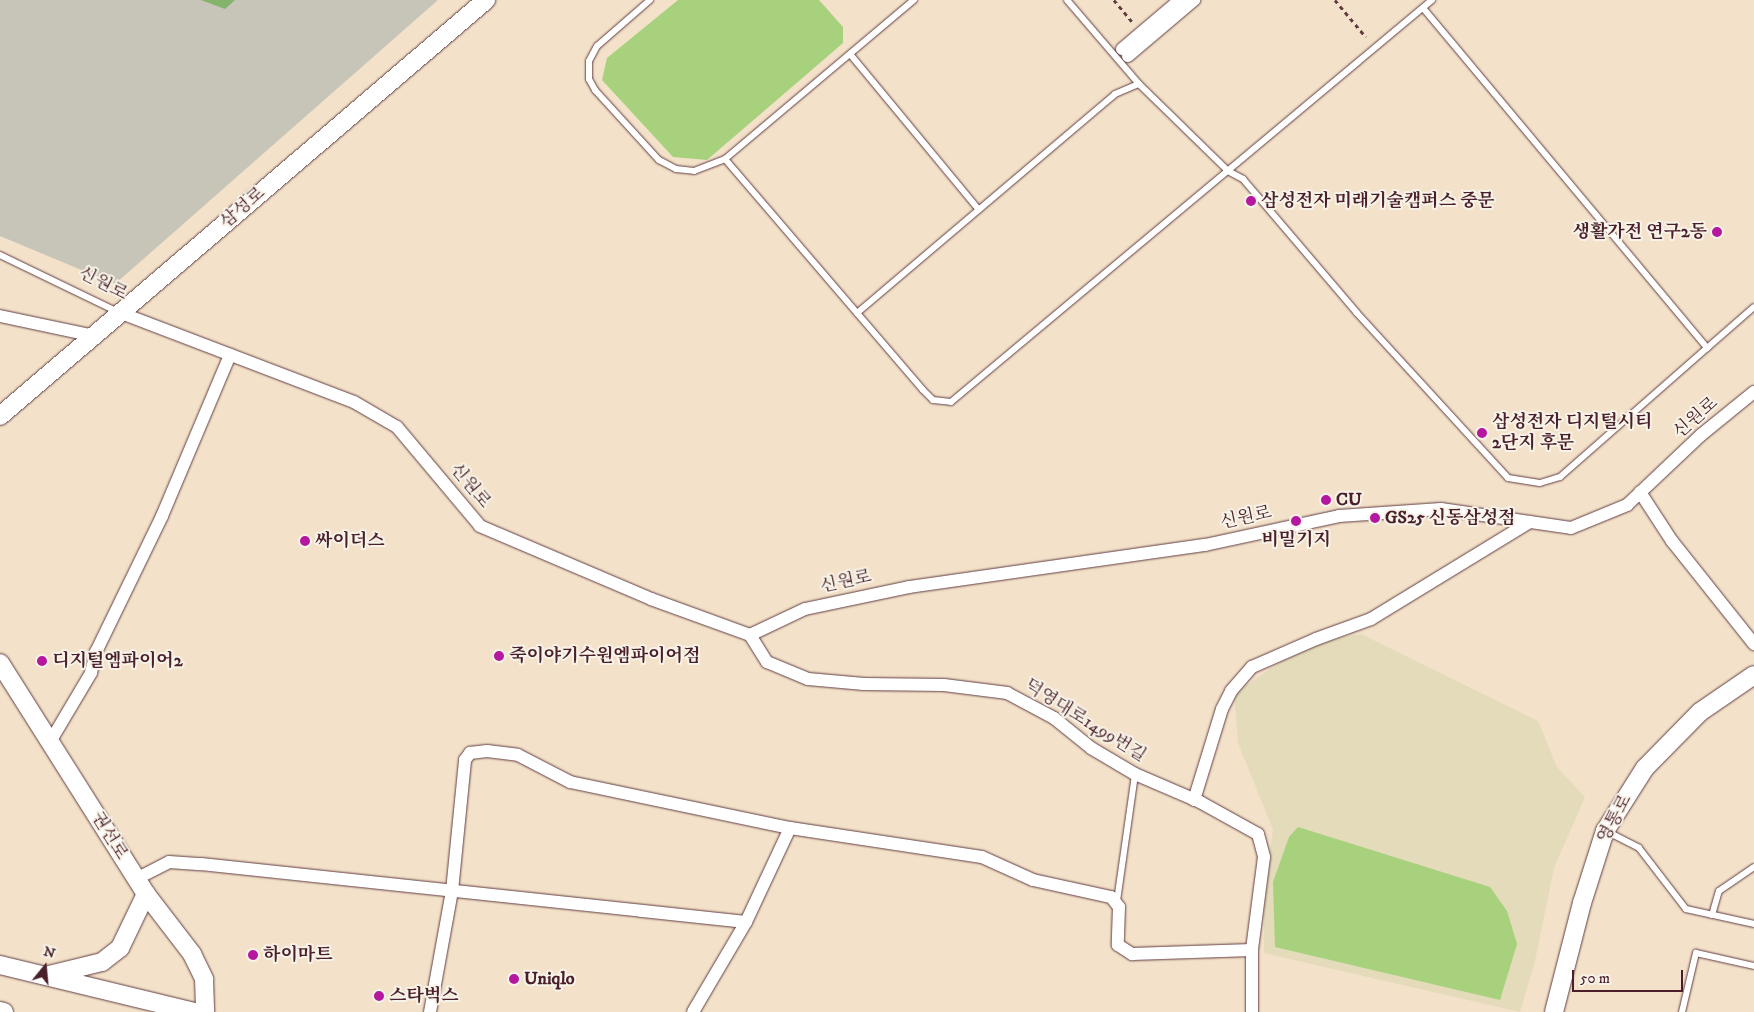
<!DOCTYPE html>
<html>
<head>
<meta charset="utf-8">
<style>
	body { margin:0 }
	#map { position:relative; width:1754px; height:1012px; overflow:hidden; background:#f3e2c9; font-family:"IM FELL DW Pica","Noto Serif KR",serif }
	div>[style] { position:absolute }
	.built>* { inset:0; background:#e3dbba }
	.industrial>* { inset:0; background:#c6c5b8 }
	.green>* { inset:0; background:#a7d17d }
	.forest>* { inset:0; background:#85b36c }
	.path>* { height:2.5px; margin-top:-1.25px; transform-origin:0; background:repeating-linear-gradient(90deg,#633c43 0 4px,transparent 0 8px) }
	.roads { filter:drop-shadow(0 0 1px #633c43) drop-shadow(0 0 1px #633c43) }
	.lane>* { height:6px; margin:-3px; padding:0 3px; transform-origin:3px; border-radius:3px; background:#fff }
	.street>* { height:12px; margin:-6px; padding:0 6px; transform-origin:6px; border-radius:6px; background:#fff }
	.secondary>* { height:18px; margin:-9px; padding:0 9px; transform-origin:9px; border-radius:9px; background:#fff }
	.dots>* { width:14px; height:14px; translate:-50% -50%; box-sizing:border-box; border:2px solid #f7f3e8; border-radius:50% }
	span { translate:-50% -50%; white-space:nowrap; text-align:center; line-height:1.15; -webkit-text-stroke:4px #f7f3e8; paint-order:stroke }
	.poi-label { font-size:18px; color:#4a1f2b; font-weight:700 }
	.left { translate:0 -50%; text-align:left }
	.right { translate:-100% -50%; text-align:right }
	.street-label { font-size:18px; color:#4a1f2b }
	.north { position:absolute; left:20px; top:942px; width:50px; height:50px; -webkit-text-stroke:4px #f7f3e8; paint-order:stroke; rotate:17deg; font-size:14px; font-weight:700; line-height:20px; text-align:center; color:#4a1f2b }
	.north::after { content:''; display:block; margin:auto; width:18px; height:22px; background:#4a1f2b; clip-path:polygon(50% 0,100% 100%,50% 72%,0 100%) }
	.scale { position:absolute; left:1572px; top:970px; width:111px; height:22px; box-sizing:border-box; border:2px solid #4a1f2b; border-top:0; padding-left:6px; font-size:15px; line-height:18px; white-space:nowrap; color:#4a1f2b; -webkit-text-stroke:4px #f7f3e8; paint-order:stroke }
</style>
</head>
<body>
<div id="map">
	<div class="built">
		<div style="clip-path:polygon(1361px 634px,1538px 721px,1557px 767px,1585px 797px,1554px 868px,1535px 961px,1520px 1012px,1264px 953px,1264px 891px,1273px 830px,1238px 743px,1234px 694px,1280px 662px,1328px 640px)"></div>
	</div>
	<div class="industrial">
		<div style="clip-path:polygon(0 0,438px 0,115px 284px,0 236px)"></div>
	</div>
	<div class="green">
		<div style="clip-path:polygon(678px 0,819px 0,843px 27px,843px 43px,707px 160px,673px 157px,602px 80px,607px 58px)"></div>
		<div style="clip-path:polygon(1298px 827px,1490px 887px,1507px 911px,1517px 944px,1500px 1000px,1275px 947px,1273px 882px,1289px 837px)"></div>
	</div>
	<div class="forest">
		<div style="clip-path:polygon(201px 0,235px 0,225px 9px)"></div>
	</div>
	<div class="path">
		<div style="left:1114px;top:0;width:30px;rotate:50deg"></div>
		<div style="left:1335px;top:0;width:48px;rotate:50deg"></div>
	</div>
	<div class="roads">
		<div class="lane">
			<div style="left:650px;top:0;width:70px;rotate:139deg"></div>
			<div style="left:597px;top:46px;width:17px;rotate:118deg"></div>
			<div style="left:589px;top:61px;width:18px;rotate:90deg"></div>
			<div style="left:589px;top:79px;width:13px;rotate:61deg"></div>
			<div style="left:595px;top:90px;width:95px;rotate:47.6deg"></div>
			<div style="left:659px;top:160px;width:19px;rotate:28deg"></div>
			<div style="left:676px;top:169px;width:18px;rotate:6deg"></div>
			<div style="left:694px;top:171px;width:33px;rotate:-21deg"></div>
			<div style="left:725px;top:159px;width:247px;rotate:-40.1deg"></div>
			<div style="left:1067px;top:0;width:111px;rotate:49.4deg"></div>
			<div style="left:1139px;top:84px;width:124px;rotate:44.3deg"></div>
			<div style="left:1228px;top:171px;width:17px;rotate:28deg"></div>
			<div style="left:1243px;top:179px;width:175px;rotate:49.6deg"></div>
			<div style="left:1356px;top:312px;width:225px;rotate:47.5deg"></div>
			<div style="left:1508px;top:478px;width:32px;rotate:9deg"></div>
			<div style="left:1540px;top:483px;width:21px;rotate:-17deg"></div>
			<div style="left:1560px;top:477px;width:196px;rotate:-41.3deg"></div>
			<div style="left:1423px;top:8px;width:443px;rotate:50.1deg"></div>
			<div style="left:1707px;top:348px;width:62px;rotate:-41.1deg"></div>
			<div style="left:850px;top:54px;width:202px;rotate:50.4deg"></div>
			<div style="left:725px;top:159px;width:304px;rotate:49.4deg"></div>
			<div style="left:923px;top:390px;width:14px;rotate:45deg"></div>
			<div style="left:933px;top:400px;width:18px;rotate:6deg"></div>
			<div style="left:951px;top:402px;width:627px;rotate:-39.89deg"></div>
			<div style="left:0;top:255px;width:131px;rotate:25.8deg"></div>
			<div style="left:857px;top:313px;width:338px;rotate:-40.3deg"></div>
			<div style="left:1115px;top:94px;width:26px;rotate:-23deg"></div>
			<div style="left:1606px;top:831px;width:37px;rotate:27deg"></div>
			<div style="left:1639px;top:848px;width:77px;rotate:52.4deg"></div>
			<div style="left:1686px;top:909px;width:70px;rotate:12.4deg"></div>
			<div style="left:1117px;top:901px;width:128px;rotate:-81.9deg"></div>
			<div style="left:1712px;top:915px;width:25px;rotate:-74deg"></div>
			<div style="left:1719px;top:891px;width:42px;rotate:-34.4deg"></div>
			<div style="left:1682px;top:1012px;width:61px;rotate:-76.7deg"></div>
			<div style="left:1696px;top:953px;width:59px;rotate:12.6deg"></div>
		</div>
		<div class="street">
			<div style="left:1122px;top:49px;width:76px;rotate:-40.2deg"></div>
			<div style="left:1128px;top:56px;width:87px;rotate:-40.3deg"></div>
			<div style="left:121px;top:313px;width:249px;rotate:20.9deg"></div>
			<div style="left:354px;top:402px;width:50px;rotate:30.2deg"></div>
			<div style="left:397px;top:427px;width:129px;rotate:50deg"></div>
			<div style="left:480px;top:526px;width:186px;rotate:23.1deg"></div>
			<div style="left:651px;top:599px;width:105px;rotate:20deg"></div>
			<div style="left:750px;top:635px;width:61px;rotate:-25.3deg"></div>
			<div style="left:805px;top:609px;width:106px;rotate:-11.9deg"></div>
			<div style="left:909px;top:587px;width:299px;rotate:-8.1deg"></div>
			<div style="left:1205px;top:545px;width:137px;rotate:-12.2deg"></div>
			<div style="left:1339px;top:516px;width:102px;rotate:-3.9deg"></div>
			<div style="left:1441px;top:509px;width:131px;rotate:8.3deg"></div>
			<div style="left:1571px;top:528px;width:61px;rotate:-22.3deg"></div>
			<div style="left:1627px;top:505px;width:102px;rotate:-43.4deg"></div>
			<div style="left:1701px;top:435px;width:68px;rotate:-39.1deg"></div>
			<div style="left:0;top:316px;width:96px;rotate:12deg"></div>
			<div style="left:1640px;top:492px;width:59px;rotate:56.9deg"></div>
			<div style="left:1672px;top:541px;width:132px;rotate:51.5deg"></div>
			<div style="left:750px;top:635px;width:32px;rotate:58deg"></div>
			<div style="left:767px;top:662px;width:44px;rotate:22.5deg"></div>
			<div style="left:808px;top:679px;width:56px;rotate:5.1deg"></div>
			<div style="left:864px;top:684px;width:80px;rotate:0.7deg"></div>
			<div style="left:944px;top:685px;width:64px;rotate:7.2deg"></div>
			<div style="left:1007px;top:693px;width:53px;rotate:28deg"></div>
			<div style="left:1054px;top:718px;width:48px;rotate:39deg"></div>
			<div style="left:1091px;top:748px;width:51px;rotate:30.6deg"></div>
			<div style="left:1135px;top:774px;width:71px;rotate:23.3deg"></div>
			<div style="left:1200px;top:802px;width:66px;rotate:28.9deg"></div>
			<div style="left:1258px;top:834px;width:24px;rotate:75deg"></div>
			<div style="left:1264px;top:857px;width:94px;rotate:97.4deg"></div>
			<div style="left:1252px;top:950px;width:62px;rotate:90deg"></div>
			<div style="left:50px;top:742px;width:80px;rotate:-59.3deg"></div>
			<div style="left:91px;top:673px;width:22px;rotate:-77deg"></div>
			<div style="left:96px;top:652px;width:151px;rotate:-64.1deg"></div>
			<div style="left:162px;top:516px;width:175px;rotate:-67.1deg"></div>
			<div style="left:1194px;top:800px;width:95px;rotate:-72.9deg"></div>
			<div style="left:1222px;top:709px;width:20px;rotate:-63deg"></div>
			<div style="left:1231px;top:691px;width:32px;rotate:-49deg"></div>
			<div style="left:1252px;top:667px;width:70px;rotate:-23.6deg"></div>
			<div style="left:1316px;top:639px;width:59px;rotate:-20deg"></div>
			<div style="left:1371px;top:619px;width:186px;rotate:-31.4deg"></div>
			<div style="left:136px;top:879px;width:37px;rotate:-27deg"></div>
			<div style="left:169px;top:862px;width:32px;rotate:4deg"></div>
			<div style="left:201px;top:864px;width:548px;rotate:6.07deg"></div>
			<div style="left:746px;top:922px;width:104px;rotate:120.5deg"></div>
			<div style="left:746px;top:922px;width:104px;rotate:-64.9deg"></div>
			<div style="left:430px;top:1012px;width:123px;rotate:-79.7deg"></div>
			<div style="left:452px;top:891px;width:132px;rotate:-84.3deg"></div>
			<div style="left:465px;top:760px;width:9px;rotate:-54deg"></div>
			<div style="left:470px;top:753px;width:17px;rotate:-7deg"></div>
			<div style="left:487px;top:751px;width:31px;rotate:7deg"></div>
			<div style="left:518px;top:755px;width:59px;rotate:27.4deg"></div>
			<div style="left:570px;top:782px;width:225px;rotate:11.8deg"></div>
			<div style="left:790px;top:828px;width:194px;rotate:8.6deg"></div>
			<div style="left:982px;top:857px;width:56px;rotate:24.3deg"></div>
			<div style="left:1033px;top:880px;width:80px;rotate:12.3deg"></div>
			<div style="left:1111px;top:897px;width:13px;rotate:51deg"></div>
			<div style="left:1119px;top:907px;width:38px;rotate:92deg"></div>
			<div style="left:1118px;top:945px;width:17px;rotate:33deg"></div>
			<div style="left:1132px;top:954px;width:120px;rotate:-1.9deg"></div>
		</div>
		<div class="secondary">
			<div style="left:0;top:416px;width:640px;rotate:-40.56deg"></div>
			<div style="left:0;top:663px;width:273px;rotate:57.7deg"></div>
			<div style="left:146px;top:894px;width:76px;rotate:52.5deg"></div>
			<div style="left:192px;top:954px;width:28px;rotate:64deg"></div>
			<div style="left:204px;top:979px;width:33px;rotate:88deg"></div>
			<div style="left:0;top:965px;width:201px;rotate:13.6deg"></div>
			<div style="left:49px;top:975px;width:55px;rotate:-13.8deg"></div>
			<div style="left:102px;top:962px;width:23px;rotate:-38deg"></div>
			<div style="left:120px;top:948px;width:60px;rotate:-64.3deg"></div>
			<div style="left:0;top:1011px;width:4px;rotate:14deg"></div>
			<div style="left:1554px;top:1012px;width:113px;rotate:-75.6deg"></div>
			<div style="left:1582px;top:903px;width:76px;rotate:-72.3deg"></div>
			<div style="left:1605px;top:831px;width:75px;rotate:-57.6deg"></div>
			<div style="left:1645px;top:768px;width:78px;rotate:-45.5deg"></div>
			<div style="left:1700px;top:712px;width:65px;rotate:-34.4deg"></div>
		</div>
	</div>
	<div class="dots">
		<div style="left:1251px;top:201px;background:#b5179e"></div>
		<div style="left:1717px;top:232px;background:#b5179e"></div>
		<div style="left:1482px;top:433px;background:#b5179e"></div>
		<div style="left:1326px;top:500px;background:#b5179e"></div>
		<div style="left:1375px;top:518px;background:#b5179e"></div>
		<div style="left:1296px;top:521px;background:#b5179e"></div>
		<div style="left:305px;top:541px;background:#b5179e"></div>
		<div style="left:499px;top:656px;background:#b5179e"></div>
		<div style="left:42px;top:661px;background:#b5179e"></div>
		<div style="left:253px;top:955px;background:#b5179e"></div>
		<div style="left:514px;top:979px;background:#b5179e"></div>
		<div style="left:379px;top:996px;background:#b5179e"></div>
	</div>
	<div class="poi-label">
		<span class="left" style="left:1261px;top:201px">삼성전자 미래기술캠퍼스 중문</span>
		<span class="right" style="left:1707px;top:232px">생활가전 연구2동</span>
		<span class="left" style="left:1492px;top:433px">삼성전자 디지털시티<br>2단지 후문</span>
		<span class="left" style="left:1336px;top:500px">CU</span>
		<span class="left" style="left:1385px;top:518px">GS25 신동삼성점</span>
		<span style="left:1296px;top:540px">비밀기지</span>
		<span class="left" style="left:315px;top:541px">싸이더스</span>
		<span class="left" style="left:509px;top:656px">죽이야기수원엠파이어점</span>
		<span class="left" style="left:52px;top:661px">디지털엠파이어2</span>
		<span class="left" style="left:263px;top:955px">하이마트</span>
		<span class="left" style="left:524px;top:979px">Uniqlo</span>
		<span class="left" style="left:389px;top:996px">스타벅스</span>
	</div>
	<div class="street-label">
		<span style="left:243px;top:208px;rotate:-41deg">삼성로</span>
		<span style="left:103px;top:284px;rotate:27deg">신원로</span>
		<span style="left:1696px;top:418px;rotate:-41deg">신원로</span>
		<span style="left:470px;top:486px;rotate:50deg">신원로</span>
		<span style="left:1246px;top:518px;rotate:-12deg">신원로</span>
		<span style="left:846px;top:582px;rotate:-12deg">신원로</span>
		<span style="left:1085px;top:721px;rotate:32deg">덕영대로1499번길</span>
		<span style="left:1615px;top:819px;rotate:-62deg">영통로</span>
		<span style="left:109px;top:836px;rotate:58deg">권선로</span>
	</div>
	<div class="north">N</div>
	<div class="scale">50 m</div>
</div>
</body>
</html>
